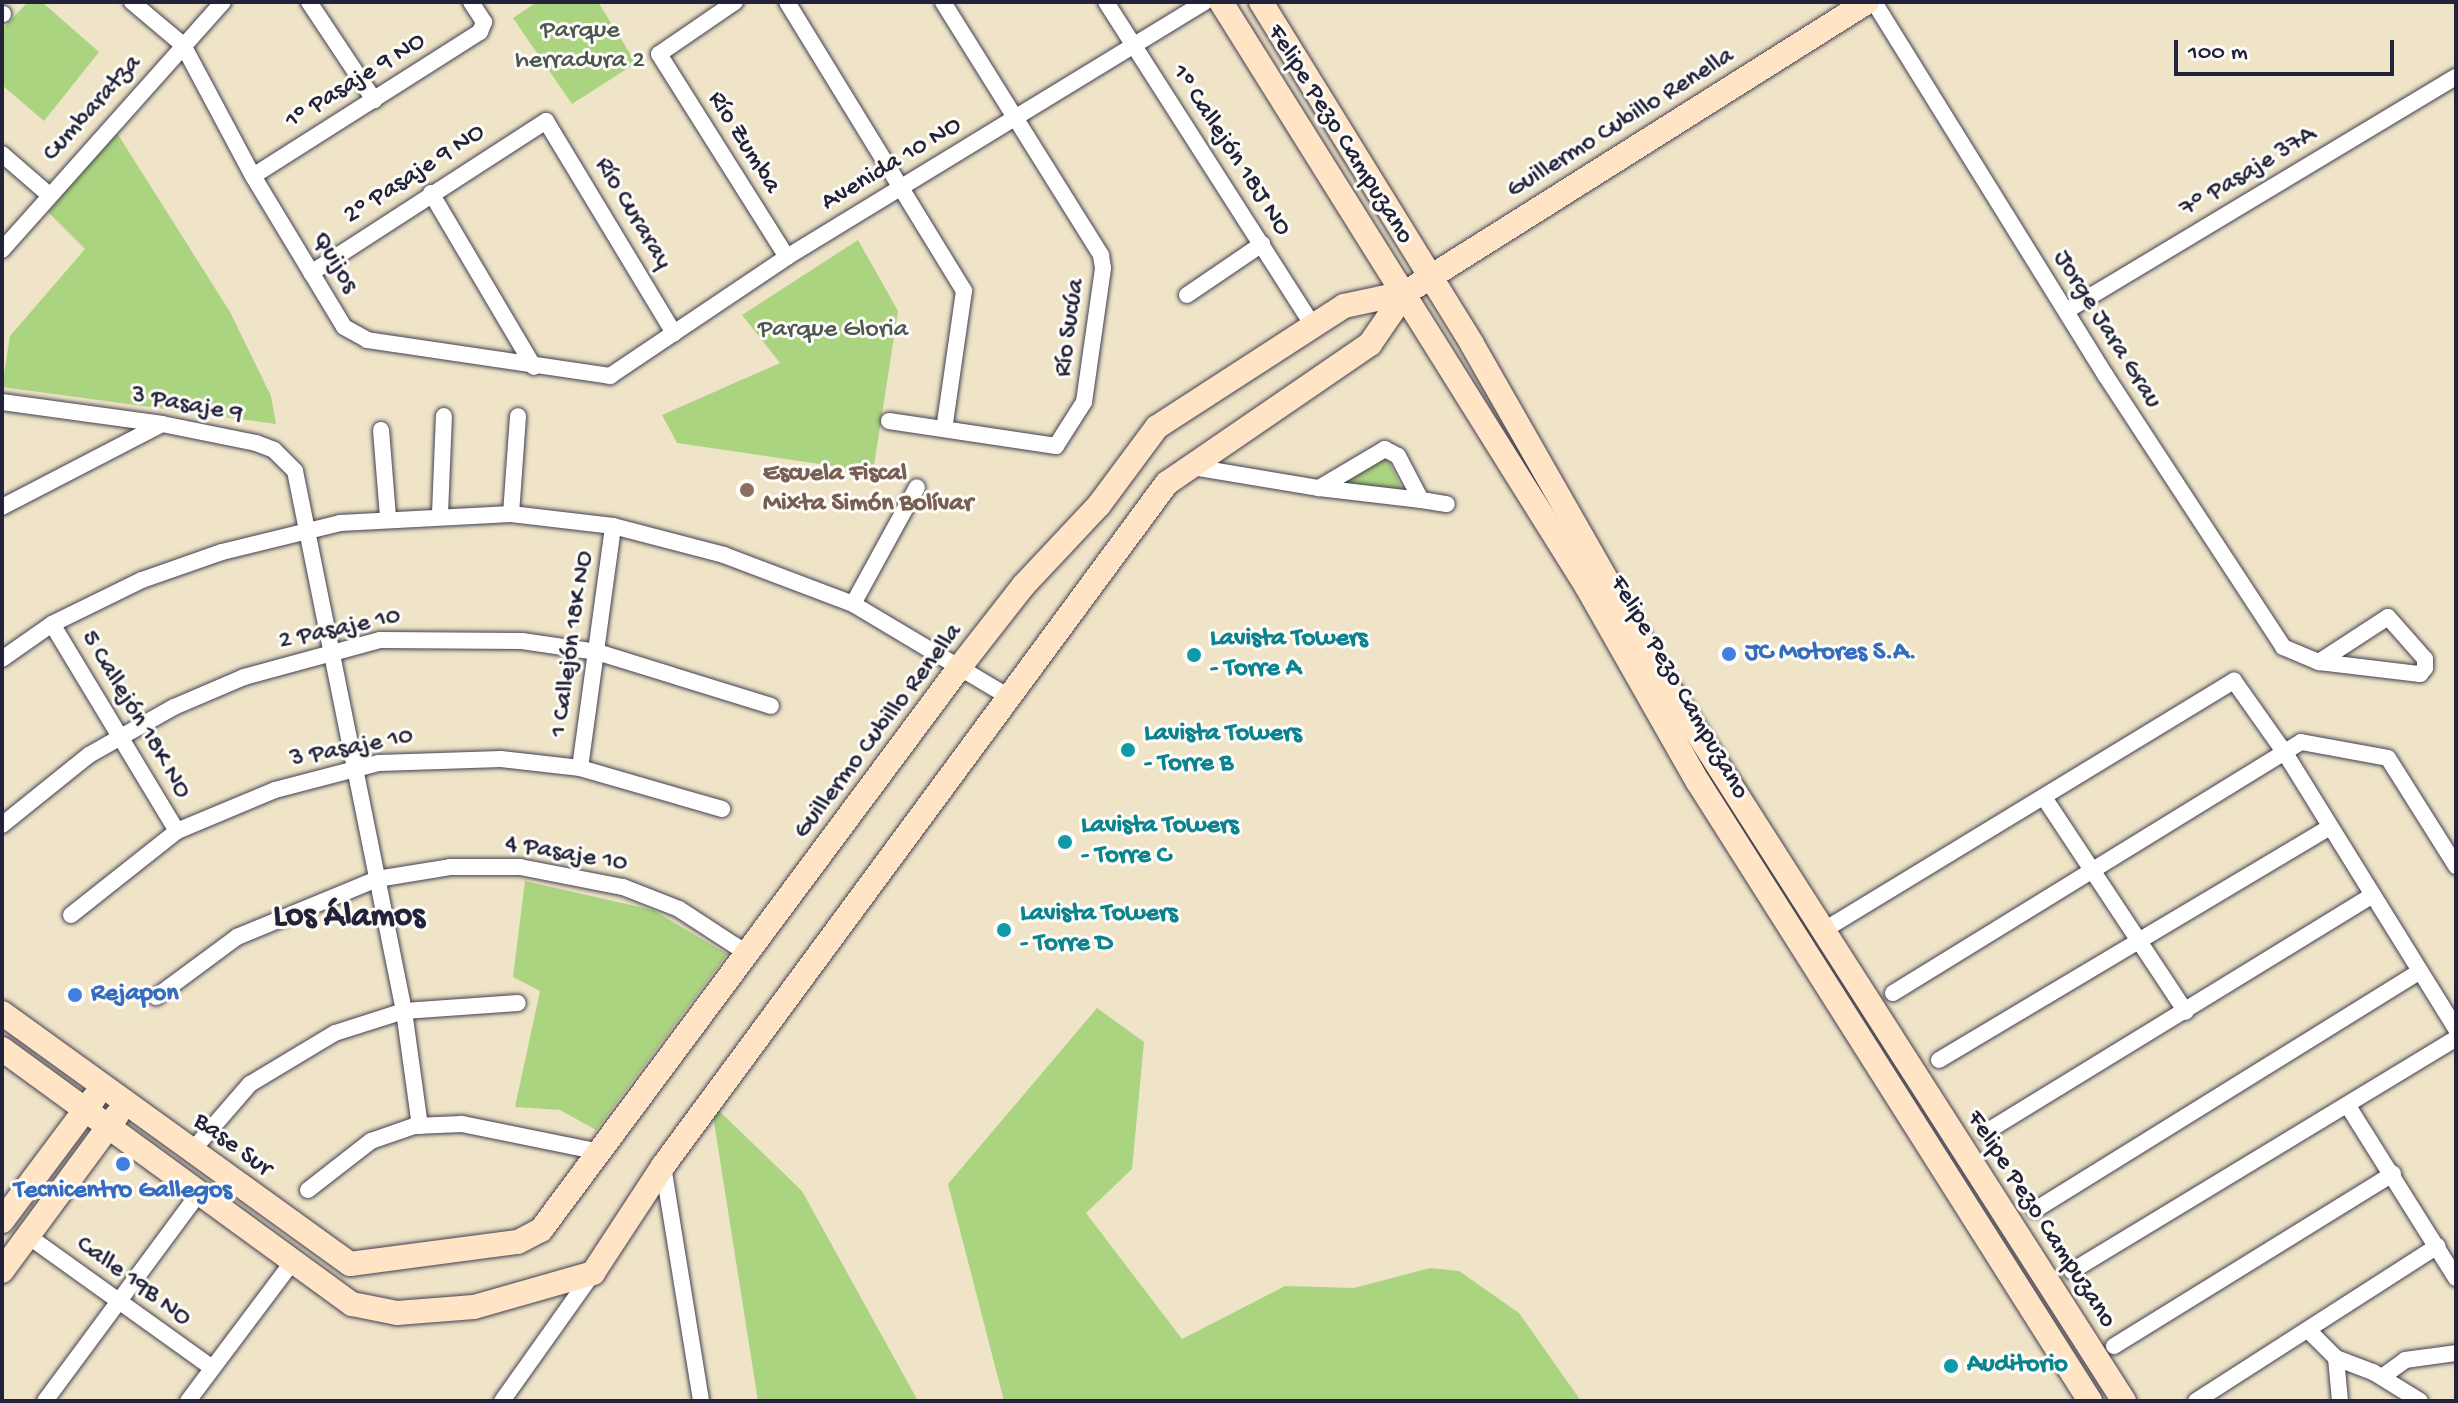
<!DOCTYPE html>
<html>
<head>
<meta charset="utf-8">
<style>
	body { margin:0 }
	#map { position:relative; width:2458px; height:1403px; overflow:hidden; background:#efe4c8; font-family:"Gochi Hand",sans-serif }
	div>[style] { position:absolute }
	.green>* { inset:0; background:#abd480 }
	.roads { filter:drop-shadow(0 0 2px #413f50) drop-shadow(0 0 2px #413f50) }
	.street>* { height:16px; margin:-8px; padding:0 8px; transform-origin:8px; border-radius:8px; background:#fff }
	.secondary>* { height:24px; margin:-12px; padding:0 12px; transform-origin:12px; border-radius:12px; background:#ffe4c6 }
	.dots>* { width:22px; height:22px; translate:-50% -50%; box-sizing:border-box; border:4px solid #fdfcf7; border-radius:50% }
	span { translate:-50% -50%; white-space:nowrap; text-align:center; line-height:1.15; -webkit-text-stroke:6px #fdfcf7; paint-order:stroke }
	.park-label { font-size:26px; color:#4b5750 }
	.street-label { font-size:26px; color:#22223b }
	.education-label { font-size:26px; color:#785e54; font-weight:700 }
	.left { translate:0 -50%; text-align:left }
	.culture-label { font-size:26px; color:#0d838f; font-weight:700 }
	.shop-label { font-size:26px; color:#366cbe; font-weight:700 }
	.district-label { font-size:34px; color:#22223b; font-weight:700 }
	.frame { position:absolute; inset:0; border:4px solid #22223b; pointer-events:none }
	.scale { position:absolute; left:2174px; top:40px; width:220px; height:36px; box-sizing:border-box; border:4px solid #22223b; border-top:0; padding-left:10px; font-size:24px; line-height:28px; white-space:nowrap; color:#22223b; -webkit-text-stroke:6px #fdfcf7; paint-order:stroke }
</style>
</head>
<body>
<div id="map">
	<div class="green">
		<div style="clip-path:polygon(28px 2px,42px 2px,99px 52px,44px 121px,2px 85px,2px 29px)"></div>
		<div style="clip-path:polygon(537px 2px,598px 2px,636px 63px,572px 104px,513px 18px)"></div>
		<div style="clip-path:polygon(117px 133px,230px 312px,271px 396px,276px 424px,2px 387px,10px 336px,85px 249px,48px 212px)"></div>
		<div style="clip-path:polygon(858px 240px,898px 311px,873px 472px,677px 443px,662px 415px,780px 363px,742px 315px)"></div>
		<div style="clip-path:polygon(1382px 458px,1388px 460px,1403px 491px,1344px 484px)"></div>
		<div style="clip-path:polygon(525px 881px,653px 910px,727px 954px,596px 1130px,560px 1110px,515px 1107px,540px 991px,513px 977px)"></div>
		<div style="clip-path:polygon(1097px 1008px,1144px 1042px,1132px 1169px,1086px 1213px,1182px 1339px,1285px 1286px,1354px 1288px,1430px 1268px,1459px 1271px,1519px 1313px,1581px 1401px,1004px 1401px,948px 1184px)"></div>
		<div style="clip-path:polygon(711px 1103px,802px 1191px,918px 1401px,758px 1401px)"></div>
	</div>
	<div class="roads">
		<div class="street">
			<div style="left:132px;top:2px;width:67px;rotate:40.1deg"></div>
			<div style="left:183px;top:45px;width:149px;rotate:61.9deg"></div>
			<div style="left:253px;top:176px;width:176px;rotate:58.9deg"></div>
			<div style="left:344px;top:327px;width:26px;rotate:29deg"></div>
			<div style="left:367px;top:340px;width:246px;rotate:8.4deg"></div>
			<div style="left:610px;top:376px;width:213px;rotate:-33.9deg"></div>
			<div style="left:787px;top:257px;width:489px;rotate:-31.4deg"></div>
			<div style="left:309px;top:2px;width:118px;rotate:56.4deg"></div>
			<div style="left:735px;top:2px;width:92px;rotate:145.6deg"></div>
			<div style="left:659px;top:54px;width:240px;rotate:57.8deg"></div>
			<div style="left:787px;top:2px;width:339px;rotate:58.5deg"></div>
			<div style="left:964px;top:291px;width:139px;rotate:98.2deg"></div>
			<div style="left:1106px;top:2px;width:384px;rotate:57.4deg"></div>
			<div style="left:1874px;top:2px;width:440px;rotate:58.2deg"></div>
			<div style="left:2106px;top:376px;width:324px;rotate:56.8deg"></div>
			<div style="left:2283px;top:647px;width:39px;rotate:23deg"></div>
			<div style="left:2319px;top:662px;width:102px;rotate:6.8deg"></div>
			<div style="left:2420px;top:674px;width:8px;rotate:-50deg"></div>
			<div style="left:2425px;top:668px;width:9px;rotate:-90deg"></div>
			<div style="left:2425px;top:659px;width:56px;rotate:-131.4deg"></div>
			<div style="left:2388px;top:617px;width:82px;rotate:146.9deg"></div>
			<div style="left:2px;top:14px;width:1px"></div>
			<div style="left:2px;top:154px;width:61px;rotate:41deg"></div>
			<div style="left:253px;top:176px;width:269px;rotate:-32.4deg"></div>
			<div style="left:480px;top:32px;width:11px;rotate:-68deg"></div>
			<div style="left:484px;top:22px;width:24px;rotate:-123deg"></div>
			<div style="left:431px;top:193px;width:202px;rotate:59.4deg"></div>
			<div style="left:2px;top:250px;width:332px;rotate:-48.3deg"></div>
			<div style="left:311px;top:273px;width:280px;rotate:-32.9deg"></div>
			<div style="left:546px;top:121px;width:248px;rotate:58.9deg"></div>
			<div style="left:1187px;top:295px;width:91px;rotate:-34.2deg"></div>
			<div style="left:2066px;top:311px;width:455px;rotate:-31deg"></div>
			<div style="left:2px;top:402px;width:162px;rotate:7.8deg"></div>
			<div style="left:162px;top:424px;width:96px;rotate:11.4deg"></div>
			<div style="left:256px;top:443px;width:19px;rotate:21deg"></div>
			<div style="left:274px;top:450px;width:30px;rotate:45deg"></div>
			<div style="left:295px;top:471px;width:551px;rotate:78.59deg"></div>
			<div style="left:404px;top:1011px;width:116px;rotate:82.1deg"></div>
			<div style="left:889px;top:421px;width:169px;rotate:8.5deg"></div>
			<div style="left:1056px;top:446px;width:52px;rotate:-57.5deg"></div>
			<div style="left:1084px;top:402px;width:135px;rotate:-81.9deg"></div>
			<div style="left:1103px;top:268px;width:13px;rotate:-99deg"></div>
			<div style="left:1101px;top:255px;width:298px;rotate:-122deg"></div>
			<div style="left:381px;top:430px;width:87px;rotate:85.4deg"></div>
			<div style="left:1187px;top:466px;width:134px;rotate:9.5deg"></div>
			<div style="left:1319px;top:488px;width:103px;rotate:6.7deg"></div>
			<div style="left:1421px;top:500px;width:50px;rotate:-117.6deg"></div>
			<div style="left:1398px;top:456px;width:15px;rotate:-152deg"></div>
			<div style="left:1385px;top:449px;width:77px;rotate:149.4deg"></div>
			<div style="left:1421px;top:500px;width:26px;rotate:9deg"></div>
			<div style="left:2px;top:507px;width:180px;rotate:-27.4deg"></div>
			<div style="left:440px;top:514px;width:98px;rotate:-87.7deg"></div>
			<div style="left:511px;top:514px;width:98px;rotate:-85.9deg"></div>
			<div style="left:853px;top:604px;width:133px;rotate:-61.3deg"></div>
			<div style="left:52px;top:624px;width:242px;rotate:58.9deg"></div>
			<div style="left:2px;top:659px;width:61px;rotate:-35deg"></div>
			<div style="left:52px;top:624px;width:100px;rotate:-26.1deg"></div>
			<div style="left:142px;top:580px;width:85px;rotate:-19.3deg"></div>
			<div style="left:222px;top:552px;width:122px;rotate:-13.8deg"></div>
			<div style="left:340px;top:523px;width:171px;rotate:-3deg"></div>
			<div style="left:511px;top:514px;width:103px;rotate:6.7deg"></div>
			<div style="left:613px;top:526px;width:115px;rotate:14.6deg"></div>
			<div style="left:724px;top:555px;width:138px;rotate:20.8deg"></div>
			<div style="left:853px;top:604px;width:182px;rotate:30.8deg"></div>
			<div style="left:580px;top:768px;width:244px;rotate:-82.2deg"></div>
			<div style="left:2045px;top:799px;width:255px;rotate:56.5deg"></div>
			<div style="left:2px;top:825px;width:112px;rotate:-38.8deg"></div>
			<div style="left:89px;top:755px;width:98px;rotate:-29.5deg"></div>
			<div style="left:174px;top:707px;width:76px;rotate:-23.2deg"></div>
			<div style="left:244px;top:677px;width:141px;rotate:-15.2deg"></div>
			<div style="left:380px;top:640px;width:142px;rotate:0.4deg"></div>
			<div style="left:522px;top:641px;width:76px;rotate:8.3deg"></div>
			<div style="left:597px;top:652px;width:182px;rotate:17.2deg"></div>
			<div style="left:71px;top:915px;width:135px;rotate:-38.4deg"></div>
			<div style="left:177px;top:831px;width:106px;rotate:-22.7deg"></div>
			<div style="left:275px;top:790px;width:107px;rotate:-14.6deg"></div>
			<div style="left:379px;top:763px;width:122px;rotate:-1.9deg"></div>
			<div style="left:501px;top:759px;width:80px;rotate:6.5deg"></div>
			<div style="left:580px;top:768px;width:148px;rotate:16.1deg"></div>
			<div style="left:1824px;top:930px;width:480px;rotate:-31.3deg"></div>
			<div style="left:2234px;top:681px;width:88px;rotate:54.7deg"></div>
			<div style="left:2285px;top:753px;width:325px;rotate:58.2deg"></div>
			<div style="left:1893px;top:993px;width:479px;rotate:-31.6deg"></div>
			<div style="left:2301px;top:742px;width:88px;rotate:10.4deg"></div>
			<div style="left:2388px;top:758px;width:128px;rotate:57.8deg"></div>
			<div style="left:156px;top:997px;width:101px;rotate:-36.5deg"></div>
			<div style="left:237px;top:937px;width:152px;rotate:-22.5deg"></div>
			<div style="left:377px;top:879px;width:74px;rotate:-9.3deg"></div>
			<div style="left:450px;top:867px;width:70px"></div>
			<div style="left:520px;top:867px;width:105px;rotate:11deg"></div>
			<div style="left:623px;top:887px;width:60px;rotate:21.4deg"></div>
			<div style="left:679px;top:909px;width:79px;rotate:33.1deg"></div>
			<div style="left:1939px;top:1060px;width:453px;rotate:-30.8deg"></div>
			<div style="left:2348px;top:1106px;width:203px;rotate:57.9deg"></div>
			<div style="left:1986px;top:1132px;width:452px;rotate:-31.5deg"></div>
			<div style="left:191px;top:1152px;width:90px;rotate:-49.1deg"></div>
			<div style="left:250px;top:1084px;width:99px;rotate:-31deg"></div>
			<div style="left:335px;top:1033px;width:72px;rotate:-17.7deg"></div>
			<div style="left:404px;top:1011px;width:114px;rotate:-4deg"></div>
			<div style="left:663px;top:1166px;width:238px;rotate:80.8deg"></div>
			<div style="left:308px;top:1190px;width:80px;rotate:-37.9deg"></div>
			<div style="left:371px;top:1141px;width:46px;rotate:-19.2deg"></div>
			<div style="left:414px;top:1126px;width:48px;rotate:-2.4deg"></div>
			<div style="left:462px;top:1124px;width:136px;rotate:11.5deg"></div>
			<div style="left:2035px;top:1210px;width:453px;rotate:-31.8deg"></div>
			<div style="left:28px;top:1236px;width:225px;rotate:35.6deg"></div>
			<div style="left:2072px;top:1271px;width:449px;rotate:-31.2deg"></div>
			<div style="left:2309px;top:1331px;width:38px;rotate:45deg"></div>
			<div style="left:2336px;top:1358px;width:40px;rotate:21deg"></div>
			<div style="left:2373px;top:1372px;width:55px;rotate:31.7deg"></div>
			<div style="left:2114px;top:1346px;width:328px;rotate:-31.7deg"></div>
			<div style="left:2336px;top:1358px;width:43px;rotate:84.7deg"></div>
			<div style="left:2382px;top:1377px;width:29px;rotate:-36deg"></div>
			<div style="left:2405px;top:1360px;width:51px;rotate:-7.8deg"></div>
			<div style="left:45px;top:1401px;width:257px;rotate:-53.5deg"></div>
			<div style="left:188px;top:1401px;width:171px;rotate:-53.1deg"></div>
			<div style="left:502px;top:1401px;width:157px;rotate:-54.6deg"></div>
			<div style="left:2196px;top:1401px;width:287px;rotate:-32.7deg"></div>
		</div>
		<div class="secondary">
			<div style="left:1221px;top:2px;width:690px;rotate:57.97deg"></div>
			<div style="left:1587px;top:587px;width:224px;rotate:60.4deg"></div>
			<div style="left:1698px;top:782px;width:733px;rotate:57.65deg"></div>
			<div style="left:1261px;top:2px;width:402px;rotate:58.3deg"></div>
			<div style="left:1472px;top:344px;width:391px;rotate:60.3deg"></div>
			<div style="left:1666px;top:684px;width:851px;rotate:57.43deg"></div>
			<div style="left:2px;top:1013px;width:429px;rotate:35.8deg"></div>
			<div style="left:350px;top:1264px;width:169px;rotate:-7.5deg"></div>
			<div style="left:518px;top:1242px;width:26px;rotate:-28deg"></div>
			<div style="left:541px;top:1230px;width:700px;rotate:-53.36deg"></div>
			<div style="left:959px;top:668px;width:104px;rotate:-52deg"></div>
			<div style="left:1023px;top:586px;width:111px;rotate:-46.8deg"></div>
			<div style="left:1099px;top:505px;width:97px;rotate:-53.4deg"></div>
			<div style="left:1157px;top:427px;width:223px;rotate:-32.9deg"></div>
			<div style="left:1344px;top:306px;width:62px;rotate:-12deg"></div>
			<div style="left:1405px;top:293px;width:546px;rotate:-32.21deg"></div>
			<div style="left:2px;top:1049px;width:433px;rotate:36.1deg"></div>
			<div style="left:352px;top:1304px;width:46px;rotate:11.3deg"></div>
			<div style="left:397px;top:1313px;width:77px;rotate:-4.5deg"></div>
			<div style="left:474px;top:1307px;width:124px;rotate:-15.9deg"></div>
			<div style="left:593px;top:1273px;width:128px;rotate:-56.8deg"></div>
			<div style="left:663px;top:1166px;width:849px;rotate:-53.58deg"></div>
			<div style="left:1167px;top:483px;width:246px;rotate:-34.4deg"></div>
			<div style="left:1370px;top:344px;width:62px;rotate:-55.5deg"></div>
			<div style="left:2px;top:1221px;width:154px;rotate:-53.2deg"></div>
			<div style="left:2px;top:1271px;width:194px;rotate:-53.6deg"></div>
		</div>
	</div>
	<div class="dots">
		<div style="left:747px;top:490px;background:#8d6e63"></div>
		<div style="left:1729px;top:654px;background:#3f7fe0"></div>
		<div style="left:1194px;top:655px;background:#0f9aa8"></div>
		<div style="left:1128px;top:750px;background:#0f9aa8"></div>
		<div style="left:1065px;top:842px;background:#0f9aa8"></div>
		<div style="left:1004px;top:930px;background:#0f9aa8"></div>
		<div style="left:75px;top:995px;background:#3f7fe0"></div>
		<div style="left:123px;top:1164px;background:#3f7fe0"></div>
		<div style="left:1951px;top:1366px;background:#0f9aa8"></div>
	</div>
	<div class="park-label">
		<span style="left:580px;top:47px">Parque<br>herradura 2</span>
		<span style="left:833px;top:331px">Parque Gloria</span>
	</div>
	<div class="street-label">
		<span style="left:356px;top:82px;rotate:-32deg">1º Pasaje 9 NO</span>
		<span style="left:93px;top:109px;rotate:-48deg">Cumbaratza</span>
		<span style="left:1621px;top:124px;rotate:-32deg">Guillermo Cubillo Renella</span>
		<span style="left:1339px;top:135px;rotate:58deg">Felipe Pezo Campuzano</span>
		<span style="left:743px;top:143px;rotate:58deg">Río Zumba</span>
		<span style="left:1230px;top:151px;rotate:57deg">1º Callejón 18J NO</span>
		<span style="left:892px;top:165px;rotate:-31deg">Avenida 10 NO</span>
		<span style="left:2249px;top:173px;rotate:-31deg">7° Pasaje 37A</span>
		<span style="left:415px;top:175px;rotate:-33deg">2º Pasaje 9 NO</span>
		<span style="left:632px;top:214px;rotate:59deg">Río Curaray</span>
		<span style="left:334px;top:263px;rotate:59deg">Quijos</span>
		<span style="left:1071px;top:328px;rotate:-82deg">Río Sucúa</span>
		<span style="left:2106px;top:330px;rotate:58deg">Jorge Jara Grau</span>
		<span style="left:187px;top:406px;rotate:10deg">3 Pasaje 9</span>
		<span style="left:340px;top:630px;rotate:-12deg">2 Pasaje 10</span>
		<span style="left:573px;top:644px;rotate:-82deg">1 Callejón 18K NO</span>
		<span style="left:1678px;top:688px;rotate:60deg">Felipe Pezo Campuzano</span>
		<span style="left:135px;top:715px;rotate:59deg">5 Callejón 18K NO</span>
		<span style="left:879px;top:732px;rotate:-53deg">Guillermo Cubillo Renella</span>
		<span style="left:352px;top:749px;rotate:-11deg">3 Pasaje 10</span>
		<span style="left:566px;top:855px;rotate:10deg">4 Pasaje 10</span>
		<span style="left:232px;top:1146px;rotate:36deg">Base Sur</span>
		<span style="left:2040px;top:1220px;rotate:57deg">Felipe Pezo Campuzano</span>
		<span style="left:133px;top:1282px;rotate:36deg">Calle 19B NO</span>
	</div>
	<div class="education-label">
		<span class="left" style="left:763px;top:490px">Escuela Fiscal<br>Mixta Simón Bolívar</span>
	</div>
	<div class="culture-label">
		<span class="left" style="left:1210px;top:655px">Lavista Towers<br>- Torre A</span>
		<span class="left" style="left:1144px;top:750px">Lavista Towers<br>- Torre B</span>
		<span class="left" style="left:1081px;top:842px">Lavista Towers<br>- Torre C</span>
		<span class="left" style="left:1020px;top:930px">Lavista Towers<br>- Torre D</span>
		<span class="left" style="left:1967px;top:1366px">Auditorio</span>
	</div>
	<div class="shop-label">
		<span class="left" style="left:1745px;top:654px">JC Motores S.A.</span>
		<span class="left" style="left:91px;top:995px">Rejapon</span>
		<span style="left:123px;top:1192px">Tecnicentro Gallegos</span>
	</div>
	<div class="district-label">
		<span style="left:349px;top:919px">Los Álamos</span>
	</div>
	<div class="frame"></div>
	<div class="scale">100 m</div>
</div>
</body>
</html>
